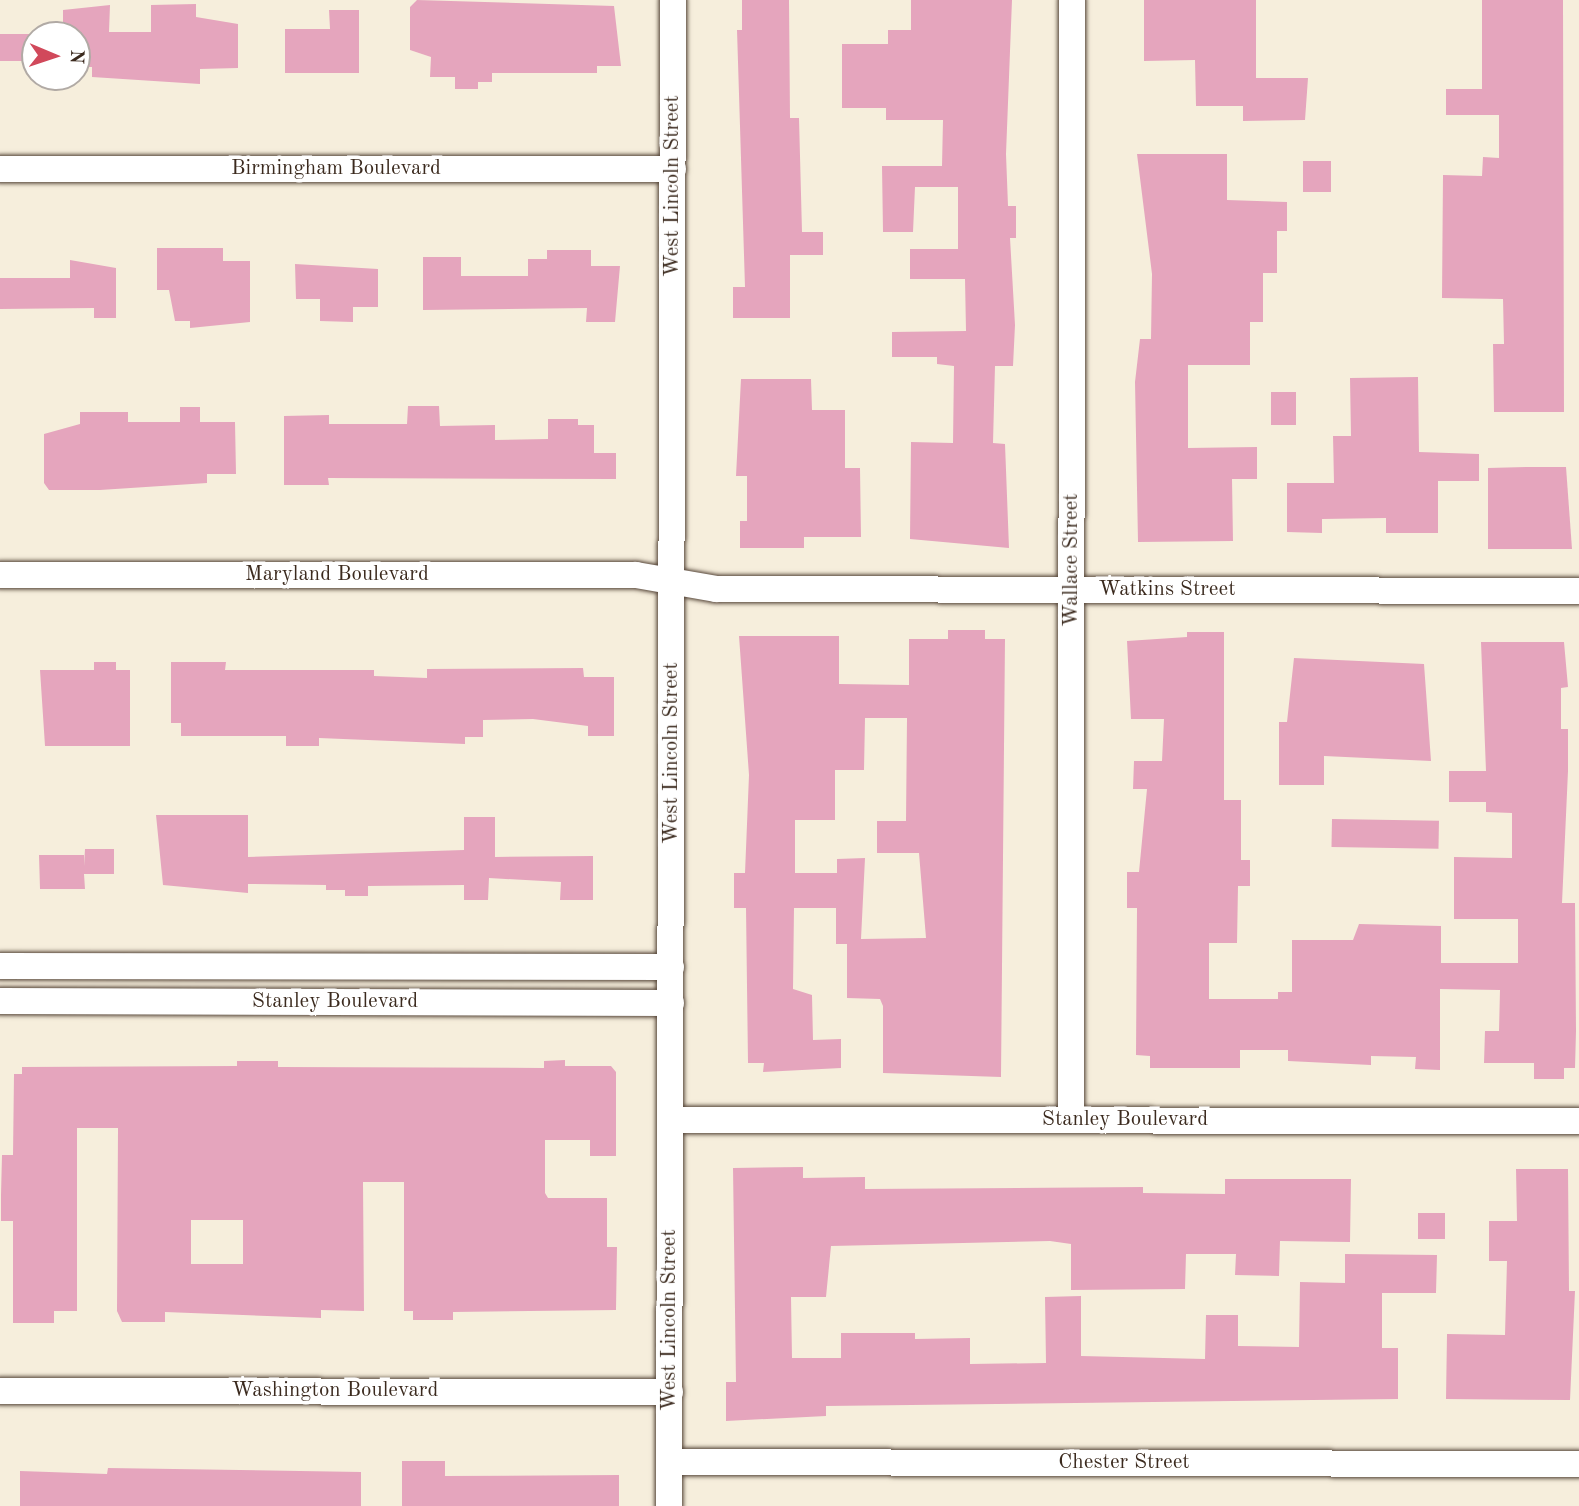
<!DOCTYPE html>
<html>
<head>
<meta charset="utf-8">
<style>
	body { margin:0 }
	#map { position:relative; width:1579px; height:1506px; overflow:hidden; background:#f6eedc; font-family:"Old Standard TT",serif }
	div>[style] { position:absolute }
	.building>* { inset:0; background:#e5a5bd; transform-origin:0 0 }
	.roads { filter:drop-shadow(0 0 2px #57473a) drop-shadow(0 0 2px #57473a) }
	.minor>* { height:26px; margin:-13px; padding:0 13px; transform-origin:13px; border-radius:13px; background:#fff }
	span { translate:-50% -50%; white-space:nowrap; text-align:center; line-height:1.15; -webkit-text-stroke:7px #fff; paint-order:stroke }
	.street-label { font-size:21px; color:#3b2a1e }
	.north { position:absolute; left:21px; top:21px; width:70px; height:70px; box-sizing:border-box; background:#fff; border:2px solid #b1aaa5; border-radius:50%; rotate:92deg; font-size:19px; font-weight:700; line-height:28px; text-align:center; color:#3b2a1e }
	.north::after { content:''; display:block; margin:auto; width:24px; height:32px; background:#d1495b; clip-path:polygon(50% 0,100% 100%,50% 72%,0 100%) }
</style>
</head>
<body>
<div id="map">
	<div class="building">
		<div style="clip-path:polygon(417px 0,614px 6px,621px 66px,597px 66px,597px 73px,492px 73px,492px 82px,478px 82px,478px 89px,455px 89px,455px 77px,430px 77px,431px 57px,410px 50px,410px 7px)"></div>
		<div style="clip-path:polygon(742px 0,789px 0,790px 118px,799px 118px,802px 232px,823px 232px,823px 255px,790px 255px,790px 318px,733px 318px,733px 287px,745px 287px,737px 30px,742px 30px)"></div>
		<div style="clip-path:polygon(911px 0,1012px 0,1006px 154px,1008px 206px,1016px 206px,1016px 238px,1010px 238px,1015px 325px,1013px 366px,995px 366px,993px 443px,1005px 444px,1009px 548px,910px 539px,911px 442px,953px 443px,954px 366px,937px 364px,937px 357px,892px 357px,892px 332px,966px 331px,965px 279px,910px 279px,910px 249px,958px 249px,958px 187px,915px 187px,913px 232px,883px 232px,882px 166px,942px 166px,943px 120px,886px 120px,886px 108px,842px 108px,842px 44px,888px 44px,888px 30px,911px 30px)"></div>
		<div style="clip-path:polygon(1144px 0,1256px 0,1256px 78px,1308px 78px,1305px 120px,1243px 121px,1243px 106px,1196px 106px,1195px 60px,1144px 61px)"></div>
		<div style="clip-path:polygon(1482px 0,1563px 0,1564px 412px,1494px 412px,1493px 344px,1504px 344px,1503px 299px,1442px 298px,1443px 175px,1482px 176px,1483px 157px,1499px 158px,1499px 115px,1446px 115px,1446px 89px,1482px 89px)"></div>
		<div style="clip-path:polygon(196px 4px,196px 17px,238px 24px,238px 68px,200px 69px,200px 84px,92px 77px,92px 67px,77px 67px,77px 35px,63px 35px,63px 10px,110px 5px,109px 32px,151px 32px,151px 5px)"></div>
		<div style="clip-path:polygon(329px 10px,359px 10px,359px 73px,285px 73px,285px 29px,330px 29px)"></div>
		<div style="left:0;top:34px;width:35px;height:27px"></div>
		<div style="clip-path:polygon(1137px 154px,1227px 154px,1227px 200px,1287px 202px,1287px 231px,1277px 231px,1277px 273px,1263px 273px,1263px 322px,1250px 322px,1250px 365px,1188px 365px,1188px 448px,1257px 447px,1257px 479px,1232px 479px,1233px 541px,1138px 542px,1135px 382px,1140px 339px,1151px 339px,1152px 274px)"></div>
		<div style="left:1303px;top:161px;width:28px;height:31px"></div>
		<div style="clip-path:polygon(157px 248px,223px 248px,223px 261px,250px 261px,250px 322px,190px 328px,190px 321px,175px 321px,169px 290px,157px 290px)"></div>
		<div style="clip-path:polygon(547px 250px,591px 250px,591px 266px,620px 266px,615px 322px,586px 322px,587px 308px,423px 310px,423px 257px,461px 257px,461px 276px,528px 276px,528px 259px,547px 259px)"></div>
		<div style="clip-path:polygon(70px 260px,116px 268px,116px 318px,94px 318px,94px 308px,0 309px,0 278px,70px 278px)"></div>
		<div style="clip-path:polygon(295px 264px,378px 269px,378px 307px,353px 307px,353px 322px,320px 321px,320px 299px,296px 299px)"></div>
		<div style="clip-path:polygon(1418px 377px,1419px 452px,1479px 454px,1479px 481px,1438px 481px,1438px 533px,1386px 533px,1386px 518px,1322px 519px,1322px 533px,1287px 532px,1287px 483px,1334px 483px,1333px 436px,1351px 436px,1350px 378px)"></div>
		<div style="clip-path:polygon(741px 379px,811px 379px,812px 410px,845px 410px,845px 468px,860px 468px,861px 537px,804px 537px,804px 548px,740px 548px,740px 521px,747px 521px,747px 476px,736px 476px)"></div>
		<div style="left:1296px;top:392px;width:33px;height:25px;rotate:90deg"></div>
		<div style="clip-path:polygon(408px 406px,439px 406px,440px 426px,495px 425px,495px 440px,548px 439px,548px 419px,578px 419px,578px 425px,594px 425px,594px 453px,616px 453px,616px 479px,328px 478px,329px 485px,284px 485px,284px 416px,329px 415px,329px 424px,407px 424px)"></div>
		<div style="clip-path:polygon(180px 407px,200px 407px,200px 422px,235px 422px,236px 474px,207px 474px,207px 483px,100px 490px,49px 490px,44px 483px,44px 434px,80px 424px,80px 412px,128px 412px,128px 422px,180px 422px)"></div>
		<div style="clip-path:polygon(1527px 467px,1566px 467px,1572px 549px,1488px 549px,1488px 468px)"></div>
		<div style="clip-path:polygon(evenodd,948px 630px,985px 630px,985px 639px,1005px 639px,1001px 1077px,883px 1073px,883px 1006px,880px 999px,847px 998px,847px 944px,836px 944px,836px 908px,794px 908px,793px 989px,812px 995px,813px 1040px,841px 1039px,841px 1068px,763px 1072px,764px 1063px,748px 1063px,746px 908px,734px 908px,734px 873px,745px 873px,749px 775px,739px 636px,839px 636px,839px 684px,909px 685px,909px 639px,948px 639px,948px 630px,865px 718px,907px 718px,906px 821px,877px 821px,877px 853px,919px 853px,926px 938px,861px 939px,865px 858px,837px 859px,837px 873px,795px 873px,795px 820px,835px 820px,835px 770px,864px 770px,865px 718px)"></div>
		<div style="clip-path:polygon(1187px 632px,1224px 632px,1224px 800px,1241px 800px,1241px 860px,1250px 860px,1250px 886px,1238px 886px,1237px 943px,1209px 943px,1209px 999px,1278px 999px,1278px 992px,1292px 992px,1292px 940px,1353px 940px,1359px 924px,1441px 926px,1441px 963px,1518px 963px,1518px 919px,1454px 919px,1454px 857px,1512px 858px,1512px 813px,1486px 812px,1486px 802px,1449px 802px,1449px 771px,1486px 771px,1481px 642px,1564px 642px,1568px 687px,1561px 688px,1561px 729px,1568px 729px,1568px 771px,1562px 903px,1575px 903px,1576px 1031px,1575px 1068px,1564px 1068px,1564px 1079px,1534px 1079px,1534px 1063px,1484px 1063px,1485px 1031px,1499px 1031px,1500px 990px,1440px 989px,1440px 1070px,1415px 1069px,1416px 1057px,1371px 1056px,1371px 1065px,1288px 1061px,1288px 1050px,1240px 1050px,1240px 1068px,1150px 1068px,1150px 1056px,1136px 1055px,1137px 908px,1127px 908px,1127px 872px,1139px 872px,1147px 789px,1133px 789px,1134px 761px,1162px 761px,1164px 719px,1131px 719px,1127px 641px,1187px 637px)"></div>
		<div style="clip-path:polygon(1294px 658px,1424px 664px,1431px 761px,1324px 756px,1324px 785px,1279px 785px,1279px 722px,1287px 722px)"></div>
		<div style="clip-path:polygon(94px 662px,116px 662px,116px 670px,130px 670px,130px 746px,45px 746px,40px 670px,94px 670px)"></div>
		<div style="clip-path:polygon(171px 662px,226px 662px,225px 670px,374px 670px,374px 676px,427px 678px,427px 669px,583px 668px,584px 677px,614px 677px,614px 736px,588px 736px,588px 726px,533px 719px,483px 720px,483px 737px,465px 737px,465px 744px,319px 738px,319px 746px,286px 746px,286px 736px,181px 736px,181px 723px,171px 723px)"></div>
		<div style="clip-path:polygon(156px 815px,248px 815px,248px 857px,464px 850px,464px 817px,495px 817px,495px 857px,593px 856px,593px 900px,560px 900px,561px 882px,489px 878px,488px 900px,464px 900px,464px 885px,368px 886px,368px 896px,345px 896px,345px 890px,326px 890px,326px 885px,248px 884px,248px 893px,163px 885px)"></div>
		<div style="left:1332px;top:819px;width:107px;height:28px;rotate:1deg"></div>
		<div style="clip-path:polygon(85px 849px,114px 849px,114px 874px,84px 874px,85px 889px,40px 889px,39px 855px,84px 855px,84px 866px)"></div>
		<div style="clip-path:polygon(evenodd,565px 1060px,565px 1066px,611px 1066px,616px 1072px,616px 1156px,590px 1156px,590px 1140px,545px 1140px,545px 1193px,548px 1198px,607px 1198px,607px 1247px,617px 1247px,616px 1310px,453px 1312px,453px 1320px,413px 1320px,413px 1311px,404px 1311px,404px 1182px,363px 1182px,364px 1311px,321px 1310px,321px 1318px,165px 1312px,165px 1322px,122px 1322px,117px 1311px,118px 1128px,77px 1128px,77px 1311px,54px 1311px,54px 1323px,13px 1323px,13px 1221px,1px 1221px,1px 1195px,2px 1155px,13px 1155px,14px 1074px,22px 1074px,22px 1067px,237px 1066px,237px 1061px,278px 1061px,278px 1067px,544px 1068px,544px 1061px,565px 1060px,191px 1220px,243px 1220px,243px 1264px,191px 1264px,191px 1220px)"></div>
		<div style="clip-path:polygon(803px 1167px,803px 1178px,865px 1177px,865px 1189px,1143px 1187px,1143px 1193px,1225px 1194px,1225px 1179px,1351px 1179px,1350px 1242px,1280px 1241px,1279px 1276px,1235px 1275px,1236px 1254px,1186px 1254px,1185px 1289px,1071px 1290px,1071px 1244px,1050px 1241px,831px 1246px,826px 1297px,791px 1297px,792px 1358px,841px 1358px,841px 1333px,915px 1333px,915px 1339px,970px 1338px,970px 1364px,1046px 1363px,1045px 1297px,1081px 1296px,1081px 1356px,1205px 1359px,1206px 1315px,1238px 1315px,1238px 1346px,1299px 1347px,1300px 1282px,1345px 1283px,1345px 1254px,1437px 1255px,1436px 1293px,1382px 1293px,1382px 1348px,1398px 1348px,1398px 1399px,826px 1406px,826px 1416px,726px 1421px,726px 1382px,736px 1382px,733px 1168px)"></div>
		<div style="clip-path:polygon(1516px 1169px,1568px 1169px,1569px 1291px,1575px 1291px,1570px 1400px,1446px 1399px,1447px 1334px,1505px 1335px,1507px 1261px,1489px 1261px,1489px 1221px,1517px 1221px)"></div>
		<div style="left:1418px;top:1213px;width:27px;height:26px"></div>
		<div style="clip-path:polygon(402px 1461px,445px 1461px,445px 1476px,619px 1475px,619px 1506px,402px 1506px)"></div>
		<div style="clip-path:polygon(108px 1468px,361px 1472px,361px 1506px,20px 1506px,20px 1471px,107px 1474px)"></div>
	</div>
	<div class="roads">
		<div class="minor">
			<div style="left:0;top:169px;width:673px"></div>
			<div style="left:0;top:575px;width:636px"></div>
			<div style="left:636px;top:575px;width:81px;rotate:9.9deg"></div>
			<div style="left:716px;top:589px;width:863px;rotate:0.13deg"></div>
			<div style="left:0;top:966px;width:671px;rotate:0.09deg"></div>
			<div style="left:0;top:1001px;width:671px;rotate:0.17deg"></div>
			<div style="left:1071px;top:1119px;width:1119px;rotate:-89.95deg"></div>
			<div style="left:670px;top:1120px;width:909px;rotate:0.06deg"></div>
			<div style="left:0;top:1391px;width:670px;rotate:0.09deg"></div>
			<div style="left:669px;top:1462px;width:910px;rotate:0.13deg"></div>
			<div style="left:669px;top:1506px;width:1506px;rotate:-89.85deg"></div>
		</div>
	</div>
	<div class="street-label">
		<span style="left:336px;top:169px">Birmingham Boulevard</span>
		<span style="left:673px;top:186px;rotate:-90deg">West Lincoln Street</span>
		<span style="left:1072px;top:560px;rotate:-90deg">Wallace Street</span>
		<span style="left:337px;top:575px">Maryland Boulevard</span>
		<span style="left:1167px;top:590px">Watkins Street</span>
		<span style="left:672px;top:753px;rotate:-90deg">West Lincoln Street</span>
		<span style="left:335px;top:1002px">Stanley Boulevard</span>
		<span style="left:1125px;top:1120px">Stanley Boulevard</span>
		<span style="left:670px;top:1320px;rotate:-90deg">West Lincoln Street</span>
		<span style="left:335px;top:1391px">Washington Boulevard</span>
		<span style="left:1124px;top:1463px">Chester Street</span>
	</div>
	<div class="north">N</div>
</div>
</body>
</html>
